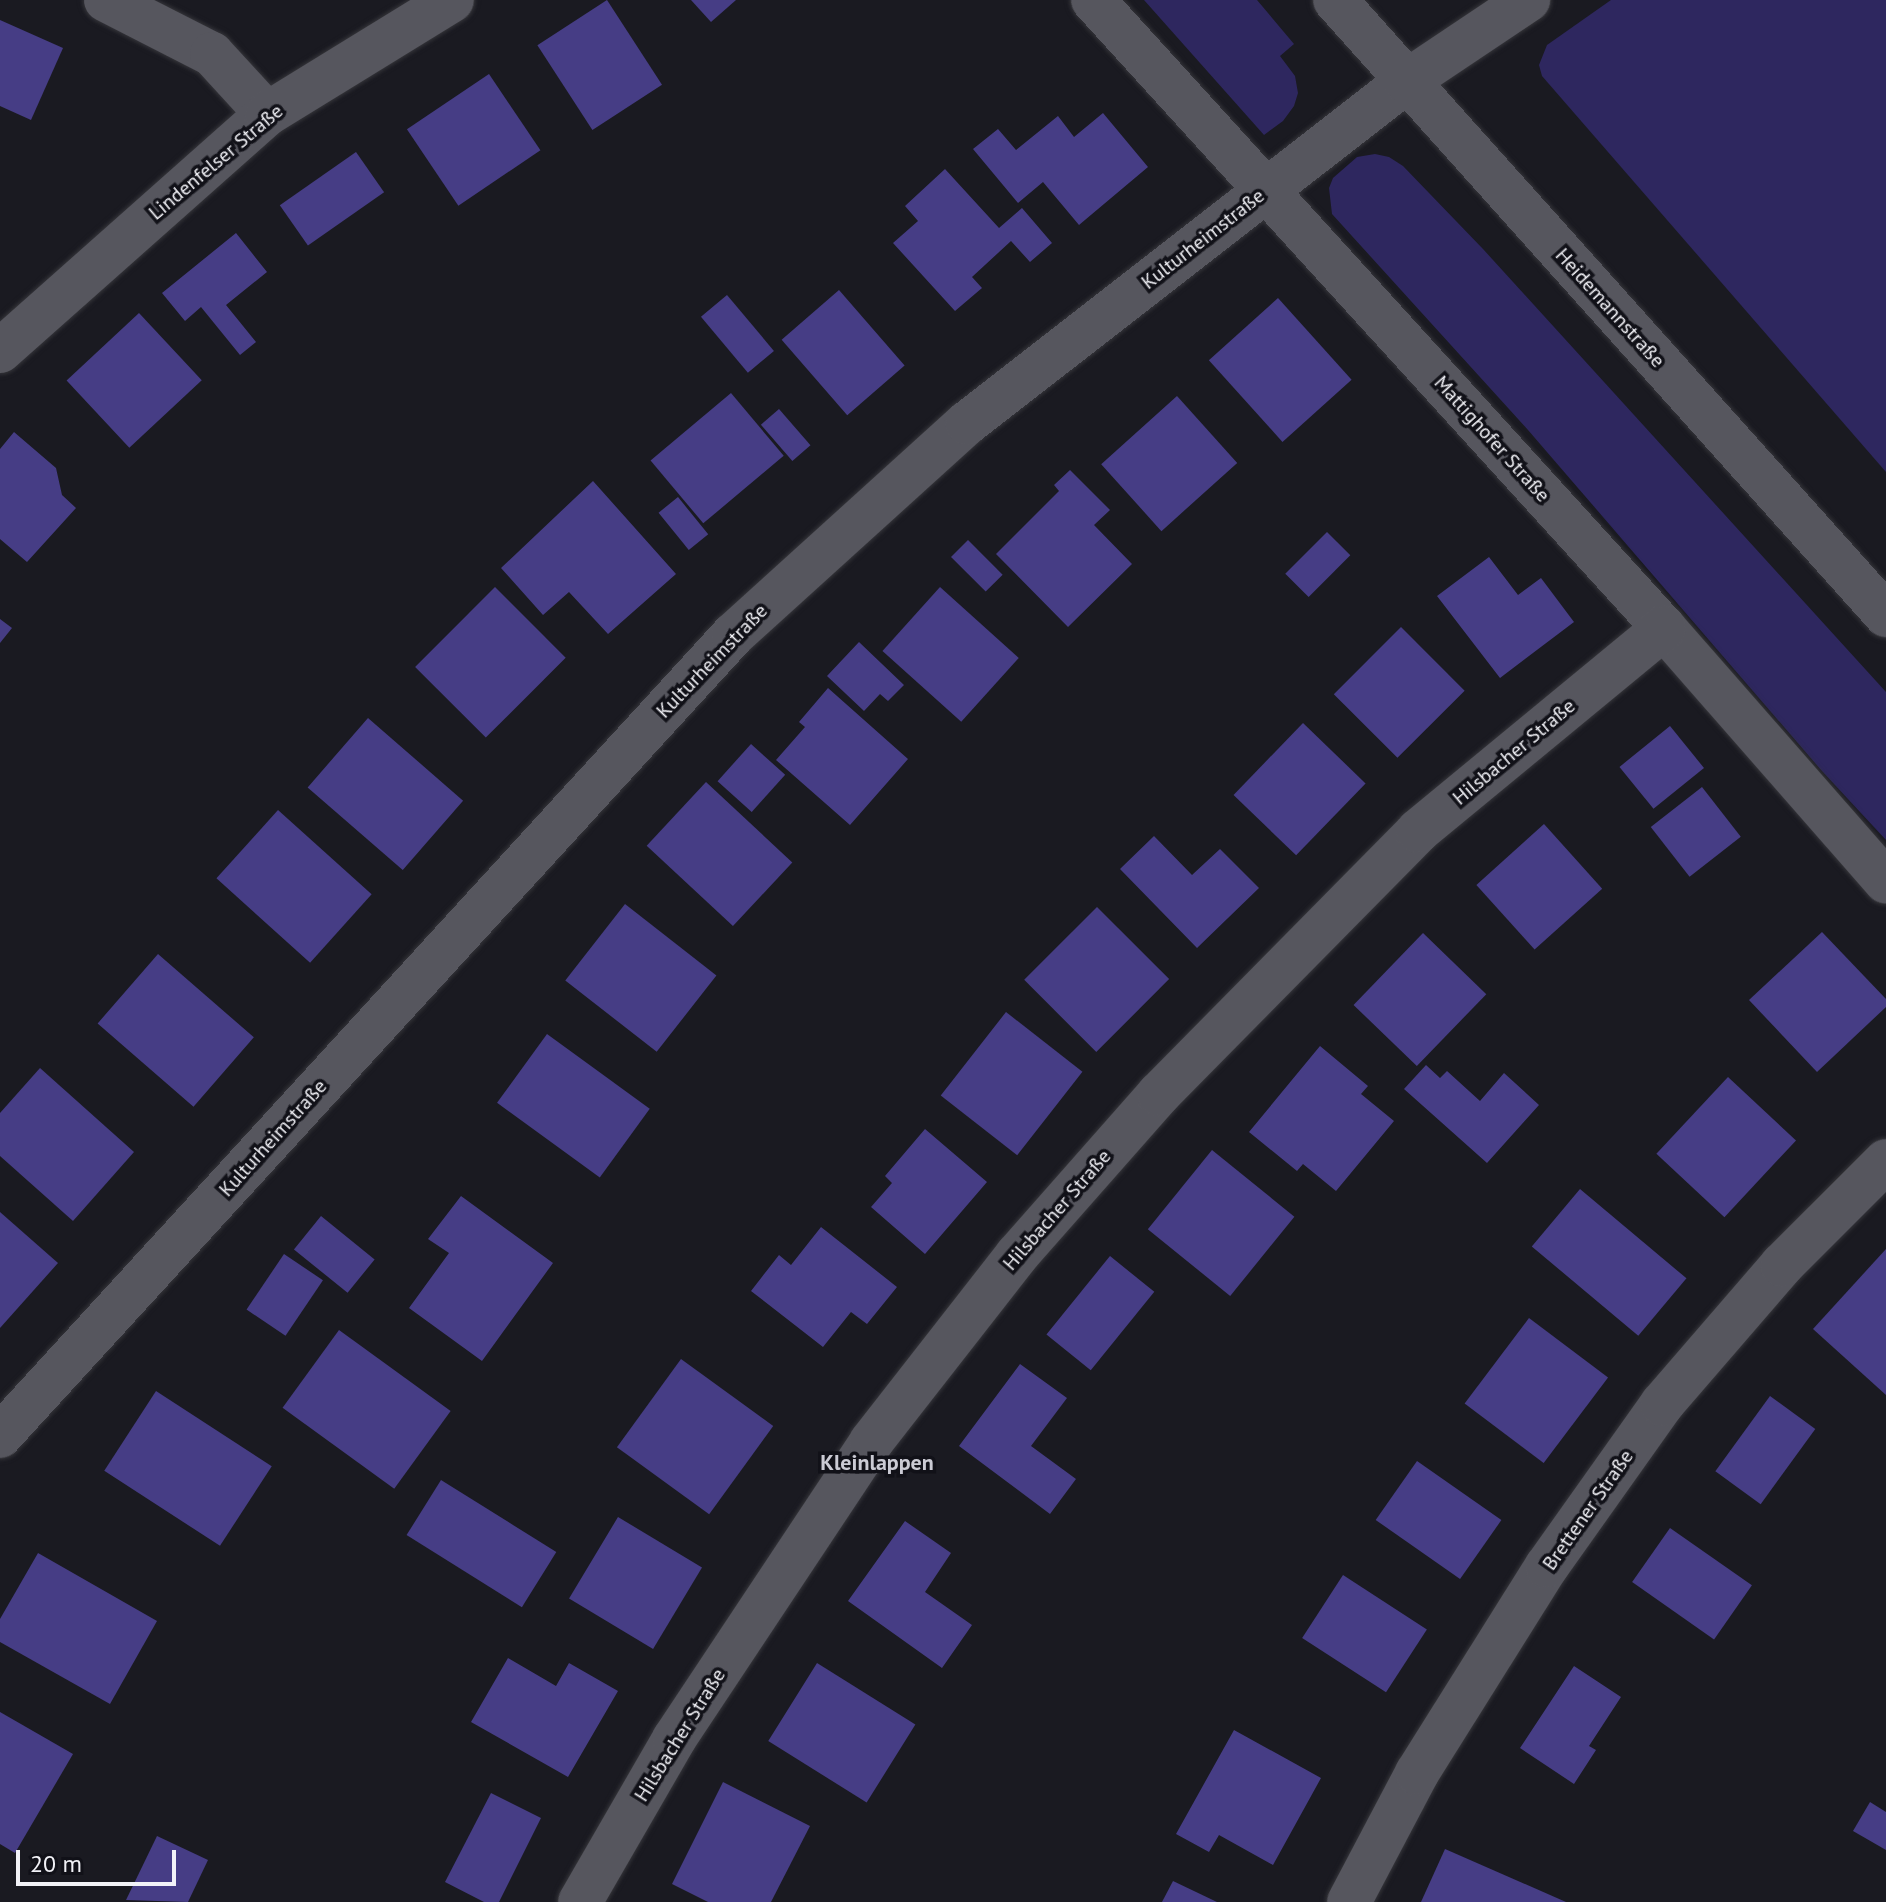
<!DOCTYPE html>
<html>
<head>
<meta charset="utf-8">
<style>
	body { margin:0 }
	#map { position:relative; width:1886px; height:1902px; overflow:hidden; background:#1a1a21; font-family:"PT Sans",sans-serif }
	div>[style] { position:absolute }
	.green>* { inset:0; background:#2e275f }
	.building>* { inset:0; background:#463d85; transform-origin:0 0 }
	.roads { filter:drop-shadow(0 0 2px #35353a) drop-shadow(0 0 2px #35353a) }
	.minor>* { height:44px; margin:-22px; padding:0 22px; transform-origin:22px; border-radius:22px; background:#56565e }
	.secondary>* { height:44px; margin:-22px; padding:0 22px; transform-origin:22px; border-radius:22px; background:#56565e }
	span { translate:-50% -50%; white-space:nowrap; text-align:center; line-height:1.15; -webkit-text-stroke:7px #111118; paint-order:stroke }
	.street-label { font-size:20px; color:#f2f2f7 }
	.neighbourhood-label { font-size:22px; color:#cbcbd4; font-weight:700 }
	.scale { position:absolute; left:16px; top:1850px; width:160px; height:36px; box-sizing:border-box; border:4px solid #f2f2f7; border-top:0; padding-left:10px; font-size:24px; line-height:28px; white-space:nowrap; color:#f2f2f7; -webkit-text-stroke:6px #111118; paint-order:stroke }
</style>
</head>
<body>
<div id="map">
	<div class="green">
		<div style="clip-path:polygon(1144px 0,1257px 0,1294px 44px,1280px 56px,1295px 76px,1298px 93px,1294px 106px,1283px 121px,1264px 135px)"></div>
		<div style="clip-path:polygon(1611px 0,1886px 0,1886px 472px,1542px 76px,1539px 65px,1547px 45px)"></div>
		<div style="clip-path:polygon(1375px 154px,1389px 157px,1403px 166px,1483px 249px,1886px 692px,1886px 840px,1821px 770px,1528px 430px,1332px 214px,1329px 188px,1333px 178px,1357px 157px)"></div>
	</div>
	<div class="building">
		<div style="left:607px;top:0;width:101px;height:83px;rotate:57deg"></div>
		<div style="clip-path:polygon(691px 0,736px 0,711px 22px)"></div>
		<div style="clip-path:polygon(0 20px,63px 48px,31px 120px,0 106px)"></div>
		<div style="left:489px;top:74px;width:92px;height:99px;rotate:56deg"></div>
		<div style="clip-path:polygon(1103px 113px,1148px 167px,1079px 225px,1043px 182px,1018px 203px,973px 149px,998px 129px,1016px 150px,1058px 116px,1074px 137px)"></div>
		<div style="left:356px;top:152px;width:49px;height:93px;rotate:55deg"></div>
		<div style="clip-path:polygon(945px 169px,999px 228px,1022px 208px,1052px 243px,1030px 262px,1011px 241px,972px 277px,982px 288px,955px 311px,893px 243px,918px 221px,905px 206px)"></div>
		<div style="clip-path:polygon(236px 233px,267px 272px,226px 305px,256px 342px,240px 355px,201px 307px,185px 321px,162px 293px)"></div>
		<div style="left:839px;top:290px;width:100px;height:76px;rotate:49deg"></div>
		<div style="left:727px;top:295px;width:73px;height:34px;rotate:50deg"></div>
		<div style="left:1278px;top:298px;width:110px;height:93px;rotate:48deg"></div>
		<div style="left:139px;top:313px;width:92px;height:99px;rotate:47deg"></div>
		<div style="left:731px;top:393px;width:82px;height:105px;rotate:50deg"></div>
		<div style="left:1177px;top:396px;width:90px;height:102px;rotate:48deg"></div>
		<div style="left:779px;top:409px;width:48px;height:24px;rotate:49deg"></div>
		<div style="clip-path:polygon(14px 432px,56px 468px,62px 495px,76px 508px,27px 562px,0 539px,0 449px)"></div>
		<div style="clip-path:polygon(1070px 470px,1110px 510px,1094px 525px,1132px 564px,1068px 627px,996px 554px,1059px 491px,1054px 485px)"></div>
		<div style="clip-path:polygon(593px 481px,676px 574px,608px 634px,569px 592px,543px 615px,501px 568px)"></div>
		<div style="left:678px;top:497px;width:48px;height:25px;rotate:51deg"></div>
		<div style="left:1327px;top:532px;width:33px;height:59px;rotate:45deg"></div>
		<div style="left:968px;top:540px;width:49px;height:24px;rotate:45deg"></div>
		<div style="clip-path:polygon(1489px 557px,1518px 595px,1541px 578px,1574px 622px,1500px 678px,1437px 596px)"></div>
		<div style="left:495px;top:587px;width:100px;height:113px;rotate:45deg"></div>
		<div style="left:940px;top:587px;width:106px;height:86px;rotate:42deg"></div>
		<div style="clip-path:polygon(0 619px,12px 628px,0 643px)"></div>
		<div style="left:1401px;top:627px;width:90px;height:95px;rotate:45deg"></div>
		<div style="clip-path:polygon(859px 642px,904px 685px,888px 701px,880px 694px,864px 711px,827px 676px)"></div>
		<div style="clip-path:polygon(828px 688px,908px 759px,850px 825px,776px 760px,805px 727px,799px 722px)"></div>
		<div style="left:368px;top:718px;width:126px;height:92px;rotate:41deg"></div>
		<div style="left:1303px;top:723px;width:87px;height:100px;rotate:44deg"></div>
		<div style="left:1670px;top:726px;width:54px;height:65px;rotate:51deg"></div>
		<div style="left:751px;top:744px;width:46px;height:50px;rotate:42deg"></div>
		<div style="left:706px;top:782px;width:118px;height:87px;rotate:43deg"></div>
		<div style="left:1702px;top:787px;width:63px;height:65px;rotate:52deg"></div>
		<div style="left:278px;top:810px;width:126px;height:92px;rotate:42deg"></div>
		<div style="left:1544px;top:824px;width:87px;height:91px;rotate:48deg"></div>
		<div style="clip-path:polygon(1154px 836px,1192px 875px,1220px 849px,1259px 888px,1197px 948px,1120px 869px)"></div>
		<div style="left:625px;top:904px;width:116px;height:97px;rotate:38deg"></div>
		<div style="left:1097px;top:907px;width:102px;height:103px;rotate:45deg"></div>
		<div style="clip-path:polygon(1822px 932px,1886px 999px,1886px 1007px,1817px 1072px,1749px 1000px)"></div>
		<div style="left:1423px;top:933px;width:88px;height:100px;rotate:44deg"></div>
		<div style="left:158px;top:954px;width:127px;height:92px;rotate:41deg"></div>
		<div style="left:1006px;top:1012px;width:97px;height:106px;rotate:38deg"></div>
		<div style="left:547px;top:1034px;width:127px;height:85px;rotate:36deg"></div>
		<div style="clip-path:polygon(1320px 1046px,1368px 1086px,1361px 1094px,1394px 1121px,1336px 1191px,1303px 1164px,1297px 1171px,1249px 1132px)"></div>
		<div style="clip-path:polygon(1426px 1065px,1440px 1078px,1447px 1071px,1480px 1101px,1504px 1073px,1539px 1105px,1487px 1163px,1404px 1089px)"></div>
		<div style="clip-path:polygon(40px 1068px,134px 1152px,73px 1221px,0 1156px,0 1113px)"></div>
		<div style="left:1728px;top:1077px;width:93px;height:105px;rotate:43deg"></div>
		<div style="clip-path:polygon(925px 1129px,987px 1182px,925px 1254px,871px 1207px,892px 1183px,885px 1176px)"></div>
		<div style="left:1212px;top:1150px;width:106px;height:102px;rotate:39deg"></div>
		<div style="left:1580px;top:1189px;width:139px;height:75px;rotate:40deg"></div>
		<div style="clip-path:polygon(461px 1196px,553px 1263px,482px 1361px,409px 1308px,449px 1253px,428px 1239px)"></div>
		<div style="clip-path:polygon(0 1212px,58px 1263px,0 1328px)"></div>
		<div style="left:321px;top:1216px;width:69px;height:43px;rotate:39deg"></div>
		<div style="clip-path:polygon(821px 1227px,897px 1287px,867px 1324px,851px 1312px,823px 1347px,751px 1291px,779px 1255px,791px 1265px)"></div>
		<div style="clip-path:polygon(1886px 1249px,1886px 1395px,1813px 1329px)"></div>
		<div style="left:284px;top:1254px;width:47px;height:67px;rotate:34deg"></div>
		<div style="left:1110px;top:1256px;width:57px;height:101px;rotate:39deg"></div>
		<div style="left:1529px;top:1318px;width:99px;height:107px;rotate:37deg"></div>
		<div style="left:339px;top:1330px;width:138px;height:96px;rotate:36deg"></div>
		<div style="left:681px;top:1359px;width:114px;height:109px;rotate:36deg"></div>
		<div style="clip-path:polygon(1020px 1364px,1067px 1398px,1031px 1446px,1076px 1479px,1050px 1514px,959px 1446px)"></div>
		<div style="left:156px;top:1391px;width:138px;height:95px;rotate:33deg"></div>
		<div style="left:1770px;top:1396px;width:56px;height:93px;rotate:36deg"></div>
		<div style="left:1417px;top:1461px;width:103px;height:72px;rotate:35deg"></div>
		<div style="left:441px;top:1480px;width:136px;height:65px;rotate:32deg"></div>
		<div style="left:618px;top:1517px;width:98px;height:95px;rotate:31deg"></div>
		<div style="clip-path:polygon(905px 1521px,951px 1553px,925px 1592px,972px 1625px,942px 1668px,848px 1601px)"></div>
		<div style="left:1670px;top:1528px;width:100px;height:66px;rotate:35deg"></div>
		<div style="clip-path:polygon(38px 1553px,157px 1621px,110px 1704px,0 1642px,0 1619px)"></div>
		<div style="left:1343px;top:1575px;width:100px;height:75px;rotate:33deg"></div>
		<div style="clip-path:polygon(508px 1658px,556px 1686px,569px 1663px,618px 1691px,568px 1777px,471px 1722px)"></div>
		<div style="left:817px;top:1663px;width:116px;height:92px;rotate:32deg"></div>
		<div style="clip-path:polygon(1574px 1666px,1621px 1697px,1589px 1746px,1596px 1750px,1574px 1784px,1520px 1748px)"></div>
		<div style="clip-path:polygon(0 1712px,73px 1754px,15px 1853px,0 1844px)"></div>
		<div style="clip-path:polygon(1234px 1730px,1321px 1778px,1273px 1865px,1219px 1835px,1209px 1852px,1176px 1834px)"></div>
		<div style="clip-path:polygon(723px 1782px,810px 1826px,771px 1902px,708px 1902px,672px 1884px)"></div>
		<div style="clip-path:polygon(491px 1793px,541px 1818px,499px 1902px,484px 1902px,445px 1882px)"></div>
		<div style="clip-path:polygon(1870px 1802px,1886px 1812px,1886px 1850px,1853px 1831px)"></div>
		<div style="clip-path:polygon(157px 1836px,208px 1860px,188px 1902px,126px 1900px)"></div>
		<div style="clip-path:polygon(1445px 1849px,1566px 1902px,1421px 1902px)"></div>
		<div style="clip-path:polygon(1173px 1881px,1217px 1902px,1162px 1902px)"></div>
	</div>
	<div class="roads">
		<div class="minor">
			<div style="left:106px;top:0;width:119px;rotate:27deg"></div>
			<div style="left:212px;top:54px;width:81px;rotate:47.5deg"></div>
			<div style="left:1093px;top:0;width:849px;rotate:47.72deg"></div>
			<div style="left:1664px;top:628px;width:337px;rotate:48.8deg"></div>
			<div style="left:0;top:351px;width:357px;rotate:-41.6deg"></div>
			<div style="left:267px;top:114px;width:217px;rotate:-31.6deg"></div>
			<div style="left:0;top:1436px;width:1086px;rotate:-47.54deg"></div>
			<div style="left:733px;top:635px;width:316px;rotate:-42.2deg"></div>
			<div style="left:967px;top:423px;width:557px;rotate:-37.86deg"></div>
			<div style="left:1407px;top:81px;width:146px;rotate:-33.8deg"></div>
			<div style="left:580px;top:1902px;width:188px;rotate:-60deg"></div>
			<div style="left:674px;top:1739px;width:356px;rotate:-56.4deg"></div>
			<div style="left:871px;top:1442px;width:237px;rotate:-52deg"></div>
			<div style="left:1017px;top:1255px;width:215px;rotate:-48.6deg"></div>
			<div style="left:1159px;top:1094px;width:369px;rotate:-45.4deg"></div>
			<div style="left:1418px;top:831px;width:319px;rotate:-39.5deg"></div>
			<div style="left:1349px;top:1902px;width:146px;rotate:-62.2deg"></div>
			<div style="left:1417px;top:1773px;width:244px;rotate:-57.9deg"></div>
			<div style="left:1547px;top:1566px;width:199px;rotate:-54.6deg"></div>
			<div style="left:1662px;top:1404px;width:184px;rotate:-49.2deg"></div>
			<div style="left:1782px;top:1265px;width:147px;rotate:-45deg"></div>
		</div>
		<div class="secondary">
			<div style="left:1335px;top:0;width:826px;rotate:48.14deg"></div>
		</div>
	</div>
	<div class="street-label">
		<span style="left:216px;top:162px;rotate:-40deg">Lindenfelser Straße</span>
		<span style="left:1203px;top:239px;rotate:-38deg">Kulturheimstraße</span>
		<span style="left:1610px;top:308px;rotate:48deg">Heidemannstraße</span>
		<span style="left:1492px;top:439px;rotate:48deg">Mattighofer Straße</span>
		<span style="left:712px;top:661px;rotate:-46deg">Kulturheimstraße</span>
		<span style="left:1514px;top:752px;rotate:-40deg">Hilsbacher Straße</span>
		<span style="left:273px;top:1138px;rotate:-48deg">Kulturheimstraße</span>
		<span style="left:1057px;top:1210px;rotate:-49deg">Hilsbacher Straße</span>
		<span style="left:1588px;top:1510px;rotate:-55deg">Brettener Straße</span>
		<span style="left:680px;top:1735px;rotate:-58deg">Hilsbacher Straße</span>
	</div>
	<div class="neighbourhood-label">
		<span style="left:877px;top:1463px">Kleinlappen</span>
	</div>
	<div class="scale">20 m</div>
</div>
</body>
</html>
